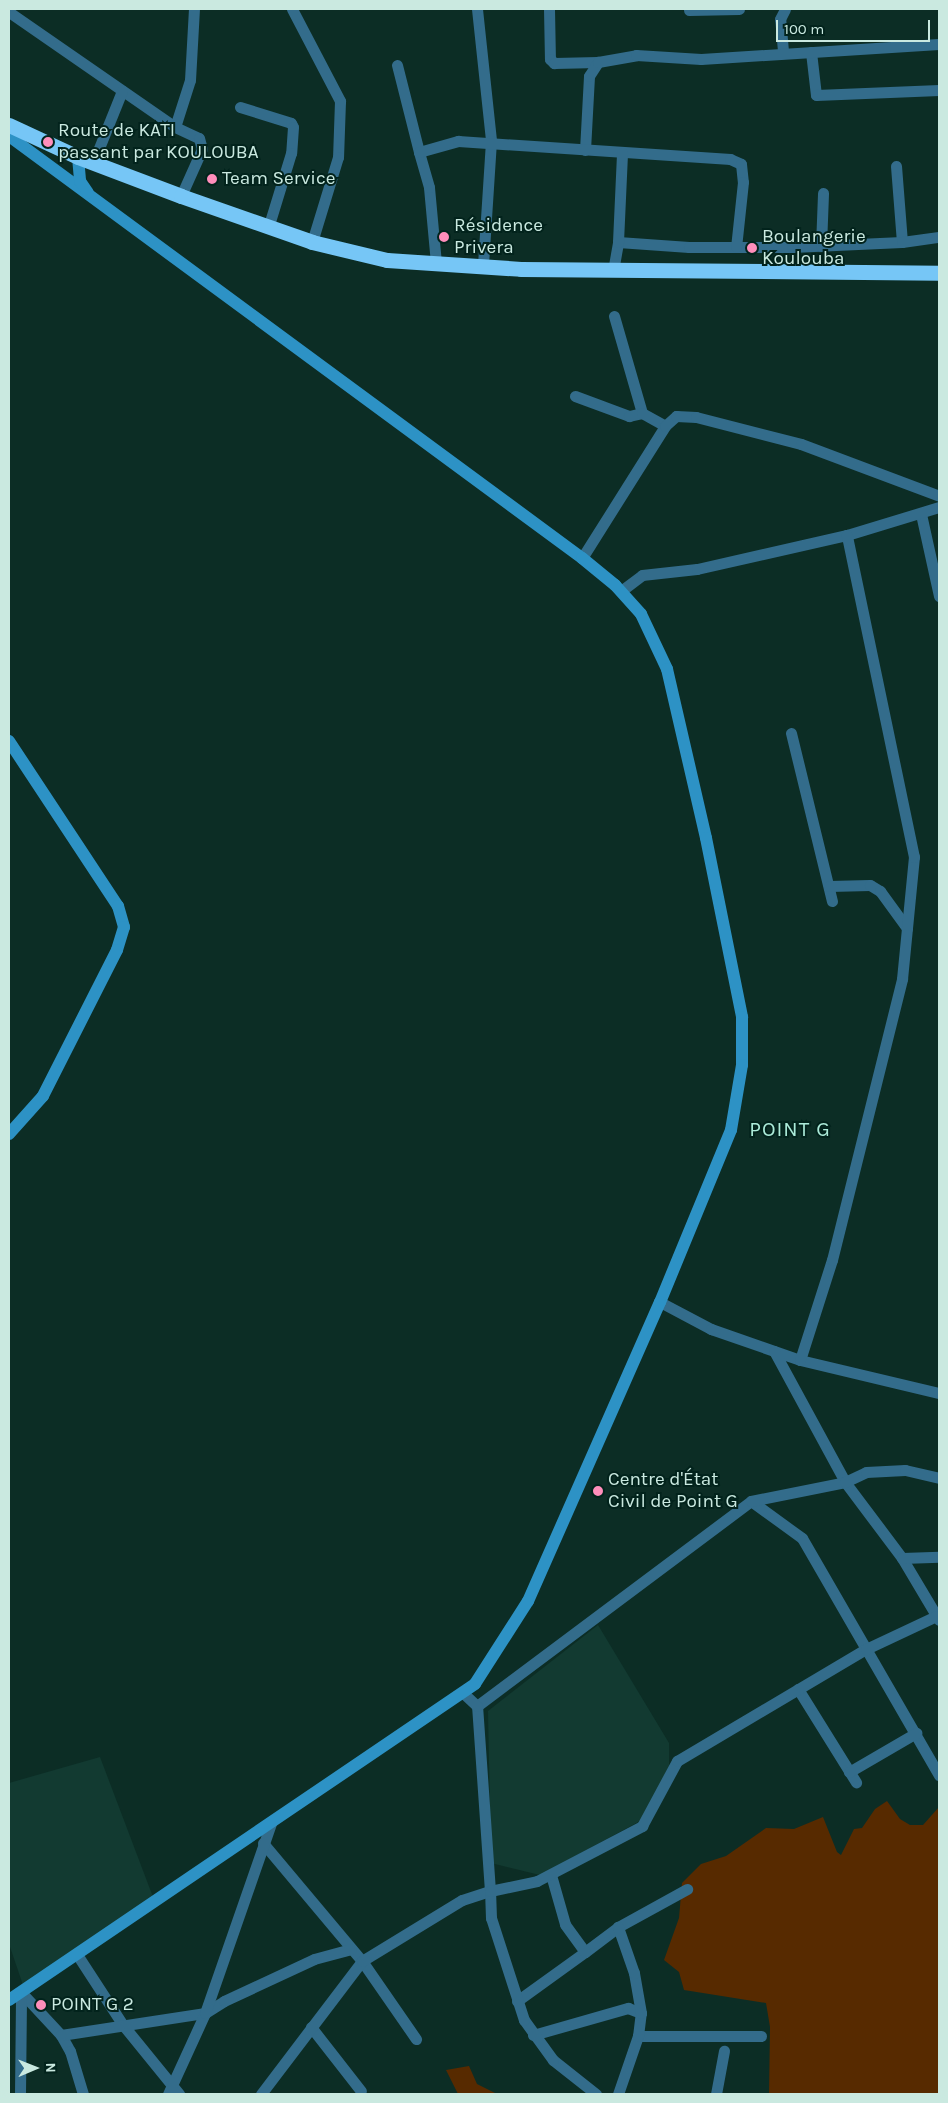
<!DOCTYPE html>
<html>
<head>
<meta charset="utf-8">
<style>
	body { margin:0 }
	#map { position:relative; width:948px; height:2103px; overflow:hidden; background:#0c2d25; font-family:Karla,sans-serif }
	div>[style] { position:absolute }
	.built>* { inset:0; background:#123a31 }
	.green>* { inset:0; background:#572a00 }
	.street>* { height:11px; margin:-5.5px; padding:0 5.5px; transform-origin:5.5px; border-radius:5.5px; background:#336c8b }
	.secondary>* { height:12px; margin:-6px; padding:0 6px; transform-origin:6px; border-radius:6px; background:#2d92c5 }
	.highway>* { height:15px; margin:-7.5px; padding:0 7.5px; transform-origin:7.5px; border-radius:7.5px; background:#76c6f6 }
	.dots>* { width:14px; height:14px; translate:-50% -50%; box-sizing:border-box; border:2px solid #02231c; border-radius:50% }
	span { translate:-50% -50%; white-space:nowrap; text-align:center; line-height:1.15; -webkit-text-stroke:4px #02231c; paint-order:stroke }
	.poi-label { font-size:19px; color:#cae9e0 }
	.left { translate:0 -50%; text-align:left }
	.quarter-label { font-size:21px; color:#acebd9; letter-spacing:1px }
	.frame { position:absolute; inset:0; border:10px solid #cae9e0; pointer-events:none }
	.north { position:absolute; left:10px; top:2043px; width:50px; height:50px; -webkit-text-stroke:4px #02231c; paint-order:stroke; rotate:89deg; font-size:14px; font-weight:700; line-height:20px; text-align:center; color:#cae9e0 }
	.north::after { content:''; display:block; margin:auto; width:18px; height:22px; background:#cae9e0; clip-path:polygon(50% 0,100% 100%,50% 72%,0 100%) }
	.scale { position:absolute; left:776px; top:20px; width:154px; height:22px; box-sizing:border-box; border:2px solid #cae9e0; border-top:0; padding-left:6px; font-size:15px; line-height:18px; white-space:nowrap; color:#cae9e0; -webkit-text-stroke:4px #02231c; paint-order:stroke }
</style>
</head>
<body>
<div id="map">
	<div class="built">
		<div style="clip-path:polygon(598px 1625px,669px 1743px,669px 1766px,642px 1820px,540px 1875px,491px 1863px,488px 1711px)"></div>
		<div style="clip-path:polygon(100px 1757px,153px 1897px,23px 1985px,9px 1944px,9px 1783px)"></div>
	</div>
	<div class="green">
		<div style="clip-path:polygon(887px 1801px,900px 1819px,910px 1825px,923px 1825px,939px 1807px,939px 2094px,769px 2094px,770px 2027px,766px 2003px,684px 1990px,679px 1972px,664px 1960px,679px 1918px,682px 1883px,701px 1864px,726px 1856px,766px 1828px,794px 1829px,823px 1817px,837px 1852px,841px 1855px,854px 1829px,862px 1828px,875px 1809px)"></div>
		<div style="clip-path:polygon(469px 2066px,477px 2084px,497px 2094px,458px 2094px,446px 2070px)"></div>
	</div>
	<div class="street">
		<div style="left:292px;top:9px;width:104px;rotate:62.4deg"></div>
		<div style="left:340px;top:101px;width:56px;rotate:92deg"></div>
		<div style="left:338px;top:157px;width:89px;rotate:107deg"></div>
		<div style="left:477px;top:9px;width:133px;rotate:83.9deg"></div>
		<div style="left:491px;top:141px;width:125px;rotate:93.7deg"></div>
		<div style="left:549px;top:9px;width:50px;rotate:88.9deg"></div>
		<div style="left:550px;top:59px;width:6px;rotate:45deg"></div>
		<div style="left:554px;top:63px;width:44px;rotate:-1.3deg"></div>
		<div style="left:689px;top:10px;width:50px;rotate:-1.1deg"></div>
		<div style="left:9px;top:12px;width:202px;rotate:34.7deg"></div>
		<div style="left:175px;top:127px;width:26px;rotate:25deg"></div>
		<div style="left:199px;top:138px;width:11px;rotate:75deg"></div>
		<div style="left:202px;top:149px;width:51px;rotate:114.1deg"></div>
		<div style="left:783px;top:51px;width:32px;rotate:-95deg"></div>
		<div style="left:780px;top:19px;width:11px;rotate:-63deg"></div>
		<div style="left:811px;top:52px;width:43px;rotate:83.4deg"></div>
		<div style="left:816px;top:95px;width:123px;rotate:-2.3deg"></div>
		<div style="left:397px;top:65px;width:90px;rotate:75.8deg"></div>
		<div style="left:240px;top:107px;width:53px;rotate:17.4deg"></div>
		<div style="left:291px;top:123px;width:4px;rotate:63deg"></div>
		<div style="left:293px;top:127px;width:26px;rotate:94deg"></div>
		<div style="left:291px;top:153px;width:75px;rotate:107deg"></div>
		<div style="left:175px;top:127px;width:49px;rotate:-72.3deg"></div>
		<div style="left:190px;top:80px;width:71px;rotate:-86.8deg"></div>
		<div style="left:585px;top:150px;width:74px;rotate:-86.9deg"></div>
		<div style="left:589px;top:76px;width:17px;rotate:-57deg"></div>
		<div style="left:598px;top:62px;width:39px;rotate:-10deg"></div>
		<div style="left:636px;top:55px;width:65px;rotate:3.5deg"></div>
		<div style="left:701px;top:59px;width:238px;rotate:-3.6deg"></div>
		<div style="left:93px;top:163px;width:78px;rotate:-68.1deg"></div>
		<div style="left:896px;top:166px;width:76px;rotate:85.5deg"></div>
		<div style="left:618px;top:242px;width:71px;rotate:4deg"></div>
		<div style="left:689px;top:247px;width:103px"></div>
		<div style="left:792px;top:247px;width:110px;rotate:-2.6deg"></div>
		<div style="left:902px;top:242px;width:37px;rotate:-8deg"></div>
		<div style="left:821px;top:246px;width:53px;rotate:-87.8deg"></div>
		<div style="left:436px;top:263px;width:76px;rotate:-95.3deg"></div>
		<div style="left:429px;top:187px;width:36px;rotate:-106deg"></div>
		<div style="left:419px;top:152px;width:41px;rotate:-15.8deg"></div>
		<div style="left:458px;top:141px;width:273px;rotate:3.8deg"></div>
		<div style="left:730px;top:159px;width:12px;rotate:24deg"></div>
		<div style="left:741px;top:164px;width:18px;rotate:84deg"></div>
		<div style="left:743px;top:182px;width:65px;rotate:96.1deg"></div>
		<div style="left:613px;top:271px;width:29px;rotate:-80deg"></div>
		<div style="left:618px;top:242px;width:89px;rotate:-87.4deg"></div>
		<div style="left:614px;top:316px;width:101px;rotate:73.9deg"></div>
		<div style="left:575px;top:396px;width:58px;rotate:20.3deg"></div>
		<div style="left:629px;top:416px;width:13px;rotate:-13deg"></div>
		<div style="left:642px;top:413px;width:26px;rotate:29deg"></div>
		<div style="left:921px;top:514px;width:84px;rotate:77.6deg"></div>
		<div style="left:582px;top:558px;width:156px;rotate:-57.8deg"></div>
		<div style="left:665px;top:426px;width:15px;rotate:-42deg"></div>
		<div style="left:676px;top:416px;width:20px;rotate:3deg"></div>
		<div style="left:696px;top:417px;width:108px;rotate:14.4deg"></div>
		<div style="left:801px;top:444px;width:147px;rotate:20.6deg"></div>
		<div style="left:621px;top:591px;width:26px;rotate:-37deg"></div>
		<div style="left:642px;top:575px;width:55px;rotate:-6.2deg"></div>
		<div style="left:697px;top:569px;width:154px;rotate:-12.8deg"></div>
		<div style="left:847px;top:535px;width:96px;rotate:-16.9deg"></div>
		<div style="left:791px;top:733px;width:173px;rotate:76.3deg"></div>
		<div style="left:829px;top:886px;width:41px;rotate:-1.4deg"></div>
		<div style="left:870px;top:885px;width:12px;rotate:31deg"></div>
		<div style="left:880px;top:891px;width:46px;rotate:53.9deg"></div>
		<div style="left:660px;top:1302px;width:58px;rotate:27.9deg"></div>
		<div style="left:711px;top:1329px;width:94px;rotate:19.2deg"></div>
		<div style="left:800px;top:1360px;width:143px;rotate:13.4deg"></div>
		<div style="left:774px;top:1351px;width:149px;rotate:61.5deg"></div>
		<div style="left:845px;top:1482px;width:95px;rotate:53.1deg"></div>
		<div style="left:902px;top:1558px;width:72px;rotate:59.2deg"></div>
		<div style="left:800px;top:1360px;width:105px;rotate:-72.3deg"></div>
		<div style="left:832px;top:1260px;width:290px;rotate:-76deg"></div>
		<div style="left:902px;top:979px;width:123px;rotate:-84.4deg"></div>
		<div style="left:914px;top:857px;width:329px;rotate:-101.8deg"></div>
		<div style="left:751px;top:1501px;width:63px;rotate:36deg"></div>
		<div style="left:802px;top:1538px;width:274px;rotate:60deg"></div>
		<div style="left:902px;top:1558px;width:37px;rotate:-2deg"></div>
		<div style="left:798px;top:1689px;width:110px;rotate:58.1deg"></div>
		<div style="left:477px;top:1706px;width:342px;rotate:-36.8deg"></div>
		<div style="left:751px;top:1501px;width:96px;rotate:-11.4deg"></div>
		<div style="left:845px;top:1482px;width:23px;rotate:-25deg"></div>
		<div style="left:866px;top:1472px;width:39px;rotate:-3deg"></div>
		<div style="left:905px;top:1470px;width:35px;rotate:13deg"></div>
		<div style="left:849px;top:1772px;width:78px;rotate:-30.2deg"></div>
		<div style="left:263px;top:1843px;width:154px;rotate:50deg"></div>
		<div style="left:362px;top:1961px;width:95px;rotate:55.3deg"></div>
		<div style="left:585px;top:1952px;width:41px;rotate:-37.1deg"></div>
		<div style="left:618px;top:1927px;width:79px;rotate:-28.8deg"></div>
		<div style="left:78px;top:1956px;width:82px;rotate:56.9deg"></div>
		<div style="left:123px;top:2025px;width:89px;rotate:50.9deg"></div>
		<div style="left:21px;top:1992px;width:59px;rotate:47.1deg"></div>
		<div style="left:61px;top:2035px;width:18px;rotate:61deg"></div>
		<div style="left:70px;top:2051px;width:45px;rotate:73.2deg"></div>
		<div style="left:517px;top:2001px;width:84px;rotate:-35.8deg"></div>
		<div style="left:585px;top:1952px;width:34px;rotate:-126deg"></div>
		<div style="left:565px;top:1924px;width:51px;rotate:-105.9deg"></div>
		<div style="left:311px;top:2027px;width:81px;rotate:52deg"></div>
		<div style="left:61px;top:2035px;width:146px;rotate:-8.7deg"></div>
		<div style="left:205px;top:2013px;width:22px;rotate:-32deg"></div>
		<div style="left:224px;top:2001px;width:99px;rotate:-25deg"></div>
		<div style="left:314px;top:1959px;width:38px;rotate:-15deg"></div>
		<div style="left:533px;top:2035px;width:99px;rotate:-15.9deg"></div>
		<div style="left:628px;top:2008px;width:14px;rotate:21deg"></div>
		<div style="left:638px;top:2036px;width:123px"></div>
		<div style="left:20px;top:2094px;width:102px;rotate:-89.4deg"></div>
		<div style="left:168px;top:2094px;width:89px;rotate:-65.4deg"></div>
		<div style="left:205px;top:2013px;width:203px;rotate:-70.8deg"></div>
		<div style="left:261px;top:2094px;width:167px;rotate:-52.8deg"></div>
		<div style="left:362px;top:1961px;width:117px;rotate:-31.4deg"></div>
		<div style="left:462px;top:1900px;width:29px;rotate:-18deg"></div>
		<div style="left:490px;top:1891px;width:185px;rotate:-94deg"></div>
		<div style="left:477px;top:1706px;width:19px;rotate:-137deg"></div>
		<div style="left:596px;top:2094px;width:55px;rotate:-141.7deg"></div>
		<div style="left:553px;top:2060px;width:49px;rotate:-125.9deg"></div>
		<div style="left:524px;top:2020px;width:107px;rotate:-107.9deg"></div>
		<div style="left:491px;top:1918px;width:27px;rotate:-92deg"></div>
		<div style="left:490px;top:1891px;width:48px;rotate:-12deg"></div>
		<div style="left:537px;top:1881px;width:119px;rotate:-27.6deg"></div>
		<div style="left:642px;top:1826px;width:74px;rotate:-61.7deg"></div>
		<div style="left:677px;top:1761px;width:220px;rotate:-30.7deg"></div>
		<div style="left:866px;top:1649px;width:77px;rotate:-25.2deg"></div>
		<div style="left:618px;top:2094px;width:61px;rotate:-71deg"></div>
		<div style="left:638px;top:2036px;width:23px;rotate:-83deg"></div>
		<div style="left:641px;top:2013px;width:41px;rotate:-99.9deg"></div>
		<div style="left:634px;top:1973px;width:49px;rotate:-109.2deg"></div>
		<div style="left:716px;top:2094px;width:44px;rotate:-79.5deg"></div>
	</div>
	<div class="secondary">
		<div style="left:9px;top:136px;width:712px;rotate:36.37deg"></div>
		<div style="left:582px;top:558px;width:43px;rotate:39.3deg"></div>
		<div style="left:615px;top:585px;width:39px;rotate:48deg"></div>
		<div style="left:641px;top:614px;width:61px;rotate:64.7deg"></div>
		<div style="left:667px;top:669px;width:173px;rotate:77deg"></div>
		<div style="left:706px;top:838px;width:183px;rotate:78.6deg"></div>
		<div style="left:742px;top:1017px;width:48px;rotate:90deg"></div>
		<div style="left:742px;top:1065px;width:66px;rotate:99.6deg"></div>
		<div style="left:731px;top:1130px;width:186px;rotate:112.4deg"></div>
		<div style="left:660px;top:1302px;width:327px;rotate:113.8deg"></div>
		<div style="left:528px;top:1601px;width:98px;rotate:122.6deg"></div>
		<div style="left:475px;top:1684px;width:563px;rotate:145.86deg"></div>
		<div style="left:78px;top:157px;width:24px;rotate:85deg"></div>
		<div style="left:80px;top:181px;width:14px;rotate:56deg"></div>
		<div style="left:9px;top:741px;width:198px;rotate:56.6deg"></div>
		<div style="left:118px;top:906px;width:22px;rotate:74deg"></div>
		<div style="left:124px;top:927px;width:24px;rotate:107deg"></div>
		<div style="left:117px;top:950px;width:164px;rotate:116.9deg"></div>
		<div style="left:43px;top:1096px;width:51px;rotate:131.8deg"></div>
	</div>
	<div class="highway">
		<div style="left:9px;top:125px;width:76px;rotate:24.9deg"></div>
		<div style="left:78px;top:157px;width:110px;rotate:20.7deg"></div>
		<div style="left:181px;top:196px;width:139px;rotate:19.3deg"></div>
		<div style="left:312px;top:242px;width:77px;rotate:13.5deg"></div>
		<div style="left:387px;top:260px;width:134px;rotate:3.8deg"></div>
		<div style="left:521px;top:269px;width:418px;rotate:0.5deg"></div>
	</div>
	<div class="dots">
		<div style="left:48px;top:142px;background:#ff8ebb"></div>
		<div style="left:212px;top:179px;background:#ff8ebb"></div>
		<div style="left:444px;top:237px;background:#ff8ebb"></div>
		<div style="left:752px;top:248px;background:#ff8ebb"></div>
		<div style="left:598px;top:1491px;background:#ff8ebb"></div>
		<div style="left:41px;top:2005px;background:#ff8ebb"></div>
	</div>
	<div class="poi-label">
		<span class="left" style="left:58px;top:142px">Route de KATI<br>passant par KOULOUBA</span>
		<span class="left" style="left:222px;top:179px">Team Service</span>
		<span class="left" style="left:454px;top:237px">Résidence<br>Privera</span>
		<span class="left" style="left:762px;top:248px">Boulangerie<br>Koulouba</span>
		<span class="left" style="left:608px;top:1491px">Centre d'État<br>Civil de Point G</span>
		<span class="left" style="left:51px;top:2005px">POINT G 2</span>
	</div>
	<div class="quarter-label">
		<span style="left:790px;top:1129px">POINT G</span>
	</div>
	<div class="frame"></div>
	<div class="north">N</div>
	<div class="scale">100 m</div>
</div>
</body>
</html>
